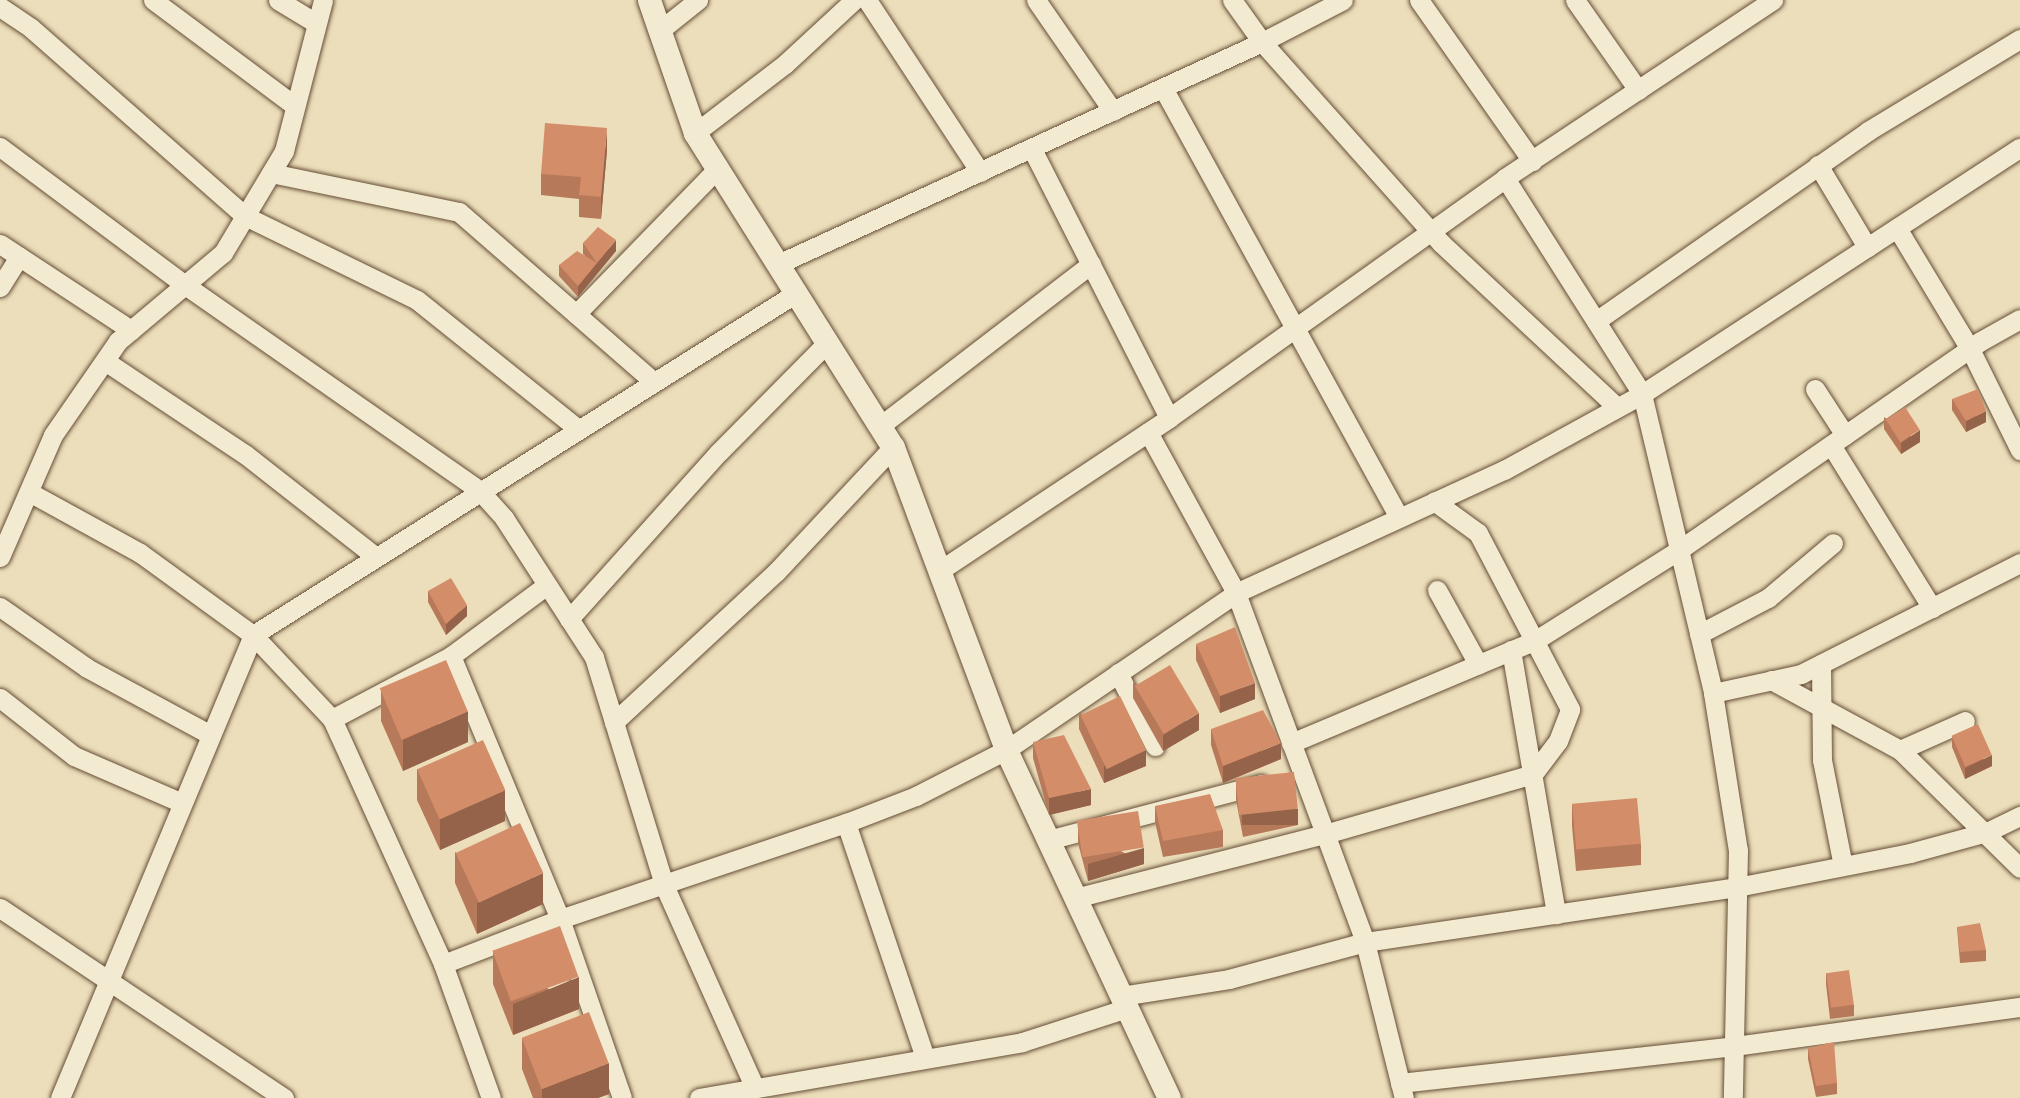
<!DOCTYPE html>
<html>
<head>
<meta charset="utf-8">
<style>
	body { margin:0 }
	#map { position:relative; width:2020px; height:1098px; overflow:hidden; background:#ecdeba; font-family:Alegreya,serif }
	div>[style] { position:absolute }
	.roads { filter:drop-shadow(0 0 2px #654e37) drop-shadow(0 0 2px #654e37) }
	.minor>* { height:19px; margin:-9.5px; padding:0 9.5px; transform-origin:9.5px; border-radius:9.5px; background:#f3ead2 }
	.tertiary>* { height:23px; margin:-11.5px; padding:0 11.5px; transform-origin:11.5px; border-radius:11.5px; background:#f3ead2 }
	.wall>* { inset:0; background:#b6795a }
	.shaded-wall>* { inset:0; background:#94634a; transform-origin:0 0 }
	.building>* { inset:0; background:#d48d69; transform-origin:0 0 }
	span { translate:-50% -50%; white-space:nowrap; text-align:center; line-height:1.15; -webkit-text-stroke:5px #f3ead2; paint-order:stroke }
</style>
</head>
<body>
<div id="map">
	<div class="roads">
		<div class="minor">
			<div style="left:153px;top:0;width:177px;rotate:36.7deg"></div>
			<div style="left:278px;top:0;width:44px;rotate:31.2deg"></div>
			<div style="left:867px;top:0;width:206px;rotate:56.7deg"></div>
			<div style="left:1036px;top:0;width:135px;rotate:55.3deg"></div>
			<div style="left:1232px;top:0;width:52px;rotate:54.5deg"></div>
			<div style="left:1262px;top:42px;width:269px;rotate:48.3deg"></div>
			<div style="left:1441px;top:243px;width:241px;rotate:43deg"></div>
			<div style="left:1419px;top:0;width:197px;rotate:54.9deg"></div>
			<div style="left:1575px;top:0;width:110px;rotate:55deg"></div>
			<div style="left:0;top:7px;width:37px;rotate:34deg"></div>
			<div style="left:31px;top:28px;width:285px;rotate:41.3deg"></div>
			<div style="left:245px;top:216px;width:191px;rotate:26deg"></div>
			<div style="left:417px;top:300px;width:205px;rotate:38.7deg"></div>
			<div style="left:659px;top:31px;width:50px;rotate:-38.5deg"></div>
			<div style="left:1163px;top:88px;width:488px;rotate:61.2deg"></div>
			<div style="left:695px;top:133px;width:113px;rotate:-37.5deg"></div>
			<div style="left:785px;top:64px;width:94px;rotate:-42.8deg"></div>
			<div style="left:0;top:147px;width:231px;rotate:36.7deg"></div>
			<div style="left:185px;top:285px;width:358px;rotate:34.9deg"></div>
			<div style="left:479px;top:490px;width:38px;rotate:48deg"></div>
			<div style="left:504px;top:518px;width:166px;rotate:57.1deg"></div>
			<div style="left:594px;top:657px;width:239px;rotate:72.9deg"></div>
			<div style="left:664px;top:885px;width:220px;rotate:65.9deg"></div>
			<div style="left:1032px;top:149px;width:302px;rotate:63deg"></div>
			<div style="left:1818px;top:165px;width:96px;rotate:59.1deg"></div>
			<div style="left:271px;top:173px;width:192px;rotate:11.7deg"></div>
			<div style="left:459px;top:212px;width:257px;rotate:41.1deg"></div>
			<div style="left:1505px;top:178px;width:256px;rotate:57.6deg"></div>
			<div style="left:1642px;top:394px;width:307px;rotate:76.6deg"></div>
			<div style="left:1713px;top:693px;width:159px;rotate:81deg"></div>
			<div style="left:1738px;top:850px;width:248px;rotate:91.2deg"></div>
			<div style="left:1897px;top:228px;width:141px;rotate:58.9deg"></div>
			<div style="left:1970px;top:349px;width:113px;rotate:63.7deg"></div>
			<div style="left:0;top:244px;width:157px;rotate:33.3deg"></div>
			<div style="left:778px;top:264px;width:532px;rotate:-24.64deg"></div>
			<div style="left:1262px;top:42px;width:91px;rotate:-27.4deg"></div>
			<div style="left:0;top:287px;width:36px;rotate:-58deg"></div>
			<div style="left:576px;top:314px;width:204px;rotate:-45.8deg"></div>
			<div style="left:1596px;top:321px;width:332px;rotate:-34.9deg"></div>
			<div style="left:1868px;top:131px;width:178px;rotate:-31.2deg"></div>
			<div style="left:105px;top:361px;width:169px;rotate:33.7deg"></div>
			<div style="left:246px;top:455px;width:164px;rotate:38.1deg"></div>
			<div style="left:1815px;top:389px;width:55px;rotate:56.9deg"></div>
			<div style="left:880px;top:426px;width:266px;rotate:-37.5deg"></div>
			<div style="left:1148px;top:432px;width:183px;rotate:61.3deg"></div>
			<div style="left:1236px;top:593px;width:372px;rotate:69.7deg"></div>
			<div style="left:1365px;top:942px;width:161px;rotate:76deg"></div>
			<div style="left:1831px;top:445px;width:192px;rotate:58.2deg"></div>
			<div style="left:29px;top:492px;width:127px;rotate:28.8deg"></div>
			<div style="left:140px;top:553px;width:140px;rotate:36deg"></div>
			<div style="left:253px;top:635px;width:115px;rotate:46.8deg"></div>
			<div style="left:332px;top:719px;width:269px;rotate:65.6deg"></div>
			<div style="left:443px;top:964px;width:142px;rotate:70.3deg"></div>
			<div style="left:0;top:557px;width:133px;rotate:-66.5deg"></div>
			<div style="left:53px;top:435px;width:114px;rotate:-55.3deg"></div>
			<div style="left:118px;top:341px;width:137px;rotate:-40deg"></div>
			<div style="left:223px;top:253px;width:119px;rotate:-59.1deg"></div>
			<div style="left:284px;top:151px;width:156px;rotate:-75.5deg"></div>
			<div style="left:939px;top:571px;width:276px;rotate:-33.6deg"></div>
			<div style="left:1169px;top:418px;width:413px;rotate:-35.5deg"></div>
			<div style="left:1505px;top:178px;width:322px;rotate:-33.6deg"></div>
			<div style="left:1437px;top:590px;width:85px;rotate:61deg"></div>
			<div style="left:0;top:607px;width:106px;rotate:35deg"></div>
			<div style="left:87px;top:668px;width:141px;rotate:28.4deg"></div>
			<div style="left:569px;top:619px;width:224px;rotate:-48.1deg"></div>
			<div style="left:719px;top:452px;width:153px;rotate:-45.3deg"></div>
			<div style="left:1699px;top:634px;width:78px;rotate:-27.6deg"></div>
			<div style="left:1768px;top:598px;width:85px;rotate:-40.2deg"></div>
			<div style="left:1511px;top:650px;width:268px;rotate:80.3deg"></div>
			<div style="left:1821px;top:664px;width:96px;rotate:89.4deg"></div>
			<div style="left:1822px;top:760px;width:108px;rotate:78.8deg"></div>
			<div style="left:1118px;top:673px;width:82px;rotate:63.1deg"></div>
			<div style="left:1771px;top:680px;width:147px;rotate:28.5deg"></div>
			<div style="left:1900px;top:750px;width:168px;rotate:44.5deg"></div>
			<div style="left:1713px;top:693px;width:90px;rotate:-12.2deg"></div>
			<div style="left:1801px;top:674px;width:246px;rotate:-26.9deg"></div>
			<div style="left:0;top:698px;width:94px;rotate:38.1deg"></div>
			<div style="left:74px;top:756px;width:118px;rotate:23.5deg"></div>
			<div style="left:332px;top:719px;width:135px;rotate:-27.9deg"></div>
			<div style="left:451px;top:656px;width:119px;rotate:-36.5deg"></div>
			<div style="left:614px;top:722px;width:221px;rotate:-42.8deg"></div>
			<div style="left:776px;top:572px;width:171px;rotate:-46.9deg"></div>
			<div style="left:1291px;top:743px;width:266px;rotate:-22.8deg"></div>
			<div style="left:1536px;top:640px;width:169px;rotate:-32.2deg"></div>
			<div style="left:1679px;top:550px;width:365px;rotate:-34.7deg"></div>
			<div style="left:1979px;top:342px;width:47px;rotate:-29.3deg"></div>
			<div style="left:1900px;top:750px;width:71px;rotate:-24deg"></div>
			<div style="left:846px;top:823px;width:248px;rotate:71.4deg"></div>
			<div style="left:1048px;top:840px;width:220px;rotate:-14.7deg"></div>
			<div style="left:1075px;top:898px;width:258px;rotate:-14.4deg"></div>
			<div style="left:1325px;top:834px;width:216px;rotate:-16.1deg"></div>
			<div style="left:1533px;top:774px;width:41px;rotate:-52.9deg"></div>
			<div style="left:1558px;top:741px;width:34px;rotate:-69deg"></div>
			<div style="left:1570px;top:709px;width:199px;rotate:-117.6deg"></div>
			<div style="left:1478px;top:533px;width:54px;rotate:-144deg"></div>
			<div style="left:0;top:908px;width:342px;rotate:33.8deg"></div>
			<div style="left:443px;top:964px;width:125px;rotate:-21deg"></div>
			<div style="left:560px;top:919px;width:285px;rotate:-112.5deg"></div>
			<div style="left:1121px;top:996px;width:109px;rotate:-8.9deg"></div>
			<div style="left:1229px;top:979px;width:141px;rotate:-15.2deg"></div>
			<div style="left:1365px;top:942px;width:376px;rotate:-8.4deg"></div>
			<div style="left:1737px;top:887px;width:176px;rotate:-11.1deg"></div>
			<div style="left:1910px;top:853px;width:80px;rotate:-15.3deg"></div>
			<div style="left:1987px;top:832px;width:37px;rotate:-26deg"></div>
			<div style="left:1400px;top:1083px;width:336px;rotate:-6.3deg"></div>
			<div style="left:1734px;top:1046px;width:289px;rotate:-7.8deg"></div>
			<div style="left:60px;top:1098px;width:502px;rotate:-67.37deg"></div>
			<div style="left:253px;top:635px;width:642px;rotate:-32.2deg"></div>
			<div style="left:622px;top:1098px;width:189px;rotate:-109.1deg"></div>
			<div style="left:560px;top:919px;width:302px;rotate:-18.6deg"></div>
			<div style="left:846px;top:823px;width:75px;rotate:-21.1deg"></div>
			<div style="left:916px;top:796px;width:101px;rotate:-27.1deg"></div>
			<div style="left:1006px;top:750px;width:278px;rotate:-34.3deg"></div>
			<div style="left:1236px;top:593px;width:295px;rotate:-24.7deg"></div>
			<div style="left:1504px;top:470px;width:158px;rotate:-28.8deg"></div>
			<div style="left:1642px;top:394px;width:451px;rotate:-33.1deg"></div>
			<div style="left:699px;top:1098px;width:328px;rotate:-9.8deg"></div>
			<div style="left:1022px;top:1042px;width:110px;rotate:-17.9deg"></div>
		</div>
		<div class="tertiary">
			<div style="left:649px;top:0;width:141px;rotate:70.9deg"></div>
			<div style="left:695px;top:133px;width:371px;rotate:57.8deg"></div>
			<div style="left:893px;top:447px;width:323px;rotate:69.5deg"></div>
			<div style="left:1006px;top:750px;width:384px;rotate:64.9deg"></div>
		</div>
	</div>
	<div class="wall">
		<div style="clip-path:polygon(607px 150px,601px 219px,579px 217px,579px 199px,541px 195px,541px 174px)"></div>
		<div style="clip-path:polygon(583px 243px,616px 251px,578px 297px,559px 276px,559px 265px,585px 256px,583px 254px)"></div>
		<div style="clip-path:polygon(1952px 399px,1986px 422px,1966px 432px,1952px 410px)"></div>
		<div style="clip-path:polygon(1884px 417px,1920px 442px,1901px 454px,1884px 429px)"></div>
		<div style="clip-path:polygon(428px 591px,467px 616px,446px 635px,428px 602px)"></div>
		<div style="clip-path:polygon(1196px 644px,1255px 699px,1220px 713px,1196px 660px)"></div>
		<div style="clip-path:polygon(1133px 682px,1199px 730px,1163px 751px,1133px 698px)"></div>
		<div style="clip-path:polygon(381px 690px,468px 742px,403px 771px,381px 721px)"></div>
		<div style="clip-path:polygon(1079px 712px,1146px 766px,1104px 783px,1079px 729px)"></div>
		<div style="clip-path:polygon(1211px 729px,1281px 759px,1223px 783px,1211px 745px)"></div>
		<div style="clip-path:polygon(1952px 736px,1992px 766px,1965px 779px,1952px 747px)"></div>
		<div style="clip-path:polygon(1033px 742px,1091px 805px,1049px 815px,1033px 758px)"></div>
		<div style="clip-path:polygon(417px 769px,505px 821px,440px 850px,417px 800px)"></div>
		<div style="clip-path:polygon(1236px 784px,1298px 825px,1243px 837px,1236px 800px)"></div>
		<div style="clip-path:polygon(1572px 804px,1641px 844px,1641px 865px,1576px 871px,1572px 826px)"></div>
		<div style="clip-path:polygon(1155px 806px,1223px 830px,1223px 847px,1163px 857px,1155px 822px)"></div>
		<div style="clip-path:polygon(1078px 827px,1144px 864px,1088px 881px,1078px 843px)"></div>
		<div style="clip-path:polygon(455px 852px,543px 904px,477px 934px,455px 883px)"></div>
		<div style="clip-path:polygon(1957px 927px,1986px 950px,1986px 961px,1960px 963px)"></div>
		<div style="clip-path:polygon(493px 952px,579px 1009px,513px 1035px,493px 984px)"></div>
		<div style="clip-path:polygon(1826px 973px,1854px 1005px,1854px 1016px,1830px 1019px,1826px 984px)"></div>
		<div style="clip-path:polygon(522px 1038px,609px 1094px,598px 1098px,533px 1098px,522px 1069px)"></div>
		<div style="clip-path:polygon(1808px 1048px,1837px 1083px,1837px 1094px,1816px 1097px,1808px 1059px)"></div>
	</div>
	<div class="shaded-wall">
		<div style="clip-path:polygon(607px 128px,607px 150px,601px 219px,601px 197px)"></div>
		<div style="clip-path:polygon(616px 240px,616px 251px,578px 297px,578px 286px)"></div>
		<div style="clip-path:polygon(1986px 411px,1986px 422px,1966px 432px,1966px 421px)"></div>
		<div style="clip-path:polygon(1920px 430px,1920px 442px,1901px 454px,1901px 443px)"></div>
		<div style="clip-path:polygon(467px 605px,467px 616px,446px 635px,446px 624px)"></div>
		<div style="clip-path:polygon(1255px 683px,1255px 699px,1220px 713px,1220px 696px)"></div>
		<div style="clip-path:polygon(468px 711px,468px 742px,403px 771px,403px 740px)"></div>
		<div style="clip-path:polygon(1199px 713px,1199px 730px,1163px 751px,1163px 735px)"></div>
		<div style="clip-path:polygon(1281px 743px,1281px 759px,1223px 783px,1223px 766px)"></div>
		<div style="clip-path:polygon(1146px 750px,1146px 766px,1104px 783px,1104px 766px)"></div>
		<div style="clip-path:polygon(1992px 755px,1992px 766px,1965px 779px,1965px 768px)"></div>
		<div style="clip-path:polygon(1091px 789px,1091px 805px,1049px 815px,1049px 798px)"></div>
		<div style="clip-path:polygon(505px 790px,505px 821px,440px 850px,440px 819px)"></div>
		<div style="left:1298px;top:809px;width:16px;height:56px;rotate:90deg"></div>
		<div style="clip-path:polygon(1144px 848px,1144px 864px,1088px 881px,1088px 864px)"></div>
		<div style="clip-path:polygon(543px 873px,543px 904px,477px 934px,477px 903px)"></div>
		<div style="clip-path:polygon(579px 977px,579px 1009px,513px 1035px,513px 1004px)"></div>
		<div style="clip-path:polygon(609px 1063px,609px 1094px,598px 1098px,542px 1098px,542px 1089px)"></div>
	</div>
	<div class="building">
		<div style="clip-path:polygon(545px 123px,607px 128px,601px 197px,579px 195px,581px 177px,541px 174px)"></div>
		<div style="clip-path:polygon(598px 227px,616px 240px,597px 263px,583px 243px)"></div>
		<div style="clip-path:polygon(577px 251px,597px 263px,578px 286px,559px 265px)"></div>
		<div style="clip-path:polygon(1978px 389px,1986px 411px,1966px 421px,1952px 399px)"></div>
		<div style="left:1905px;top:407px;width:27px;height:23px;rotate:57deg"></div>
		<div style="clip-path:polygon(451px 578px,467px 605px,446px 624px,428px 591px)"></div>
		<div style="clip-path:polygon(1235px 627px,1255px 683px,1220px 696px,1196px 644px)"></div>
		<div style="left:446px;top:660px;width:56px;height:72px;rotate:67deg"></div>
		<div style="left:1170px;top:665px;width:56px;height:41px;rotate:59deg"></div>
		<div style="left:1120px;top:696px;width:60px;height:44px;rotate:64deg"></div>
		<div style="clip-path:polygon(1263px 710px,1281px 743px,1223px 766px,1211px 729px)"></div>
		<div style="left:1978px;top:724px;width:34px;height:29px;rotate:66deg"></div>
		<div style="clip-path:polygon(1064px 735px,1091px 789px,1049px 798px,1033px 742px)"></div>
		<div style="left:483px;top:740px;width:55px;height:72px;rotate:66deg"></div>
		<div style="left:1294px;top:772px;width:37px;height:59px;rotate:84deg"></div>
		<div style="clip-path:polygon(1210px 794px,1223px 830px,1163px 841px,1155px 806px)"></div>
		<div style="left:1637px;top:798px;width:46px;height:65px;rotate:85deg"></div>
		<div style="left:1138px;top:811px;width:37px;height:62px;rotate:81deg"></div>
		<div style="left:520px;top:823px;width:55px;height:71px;rotate:65deg"></div>
		<div style="clip-path:polygon(1980px 923px,1986px 950px,1960px 952px,1957px 927px)"></div>
		<div style="left:560px;top:926px;width:54px;height:72px;rotate:70deg"></div>
		<div style="left:1849px;top:970px;width:35px;height:23px;rotate:82deg"></div>
		<div style="left:589px;top:1012px;width:55px;height:72px;rotate:69deg"></div>
		<div style="clip-path:polygon(1834px 1042px,1837px 1083px,1816px 1086px,1808px 1048px)"></div>
	</div>
</div>
</body>
</html>
